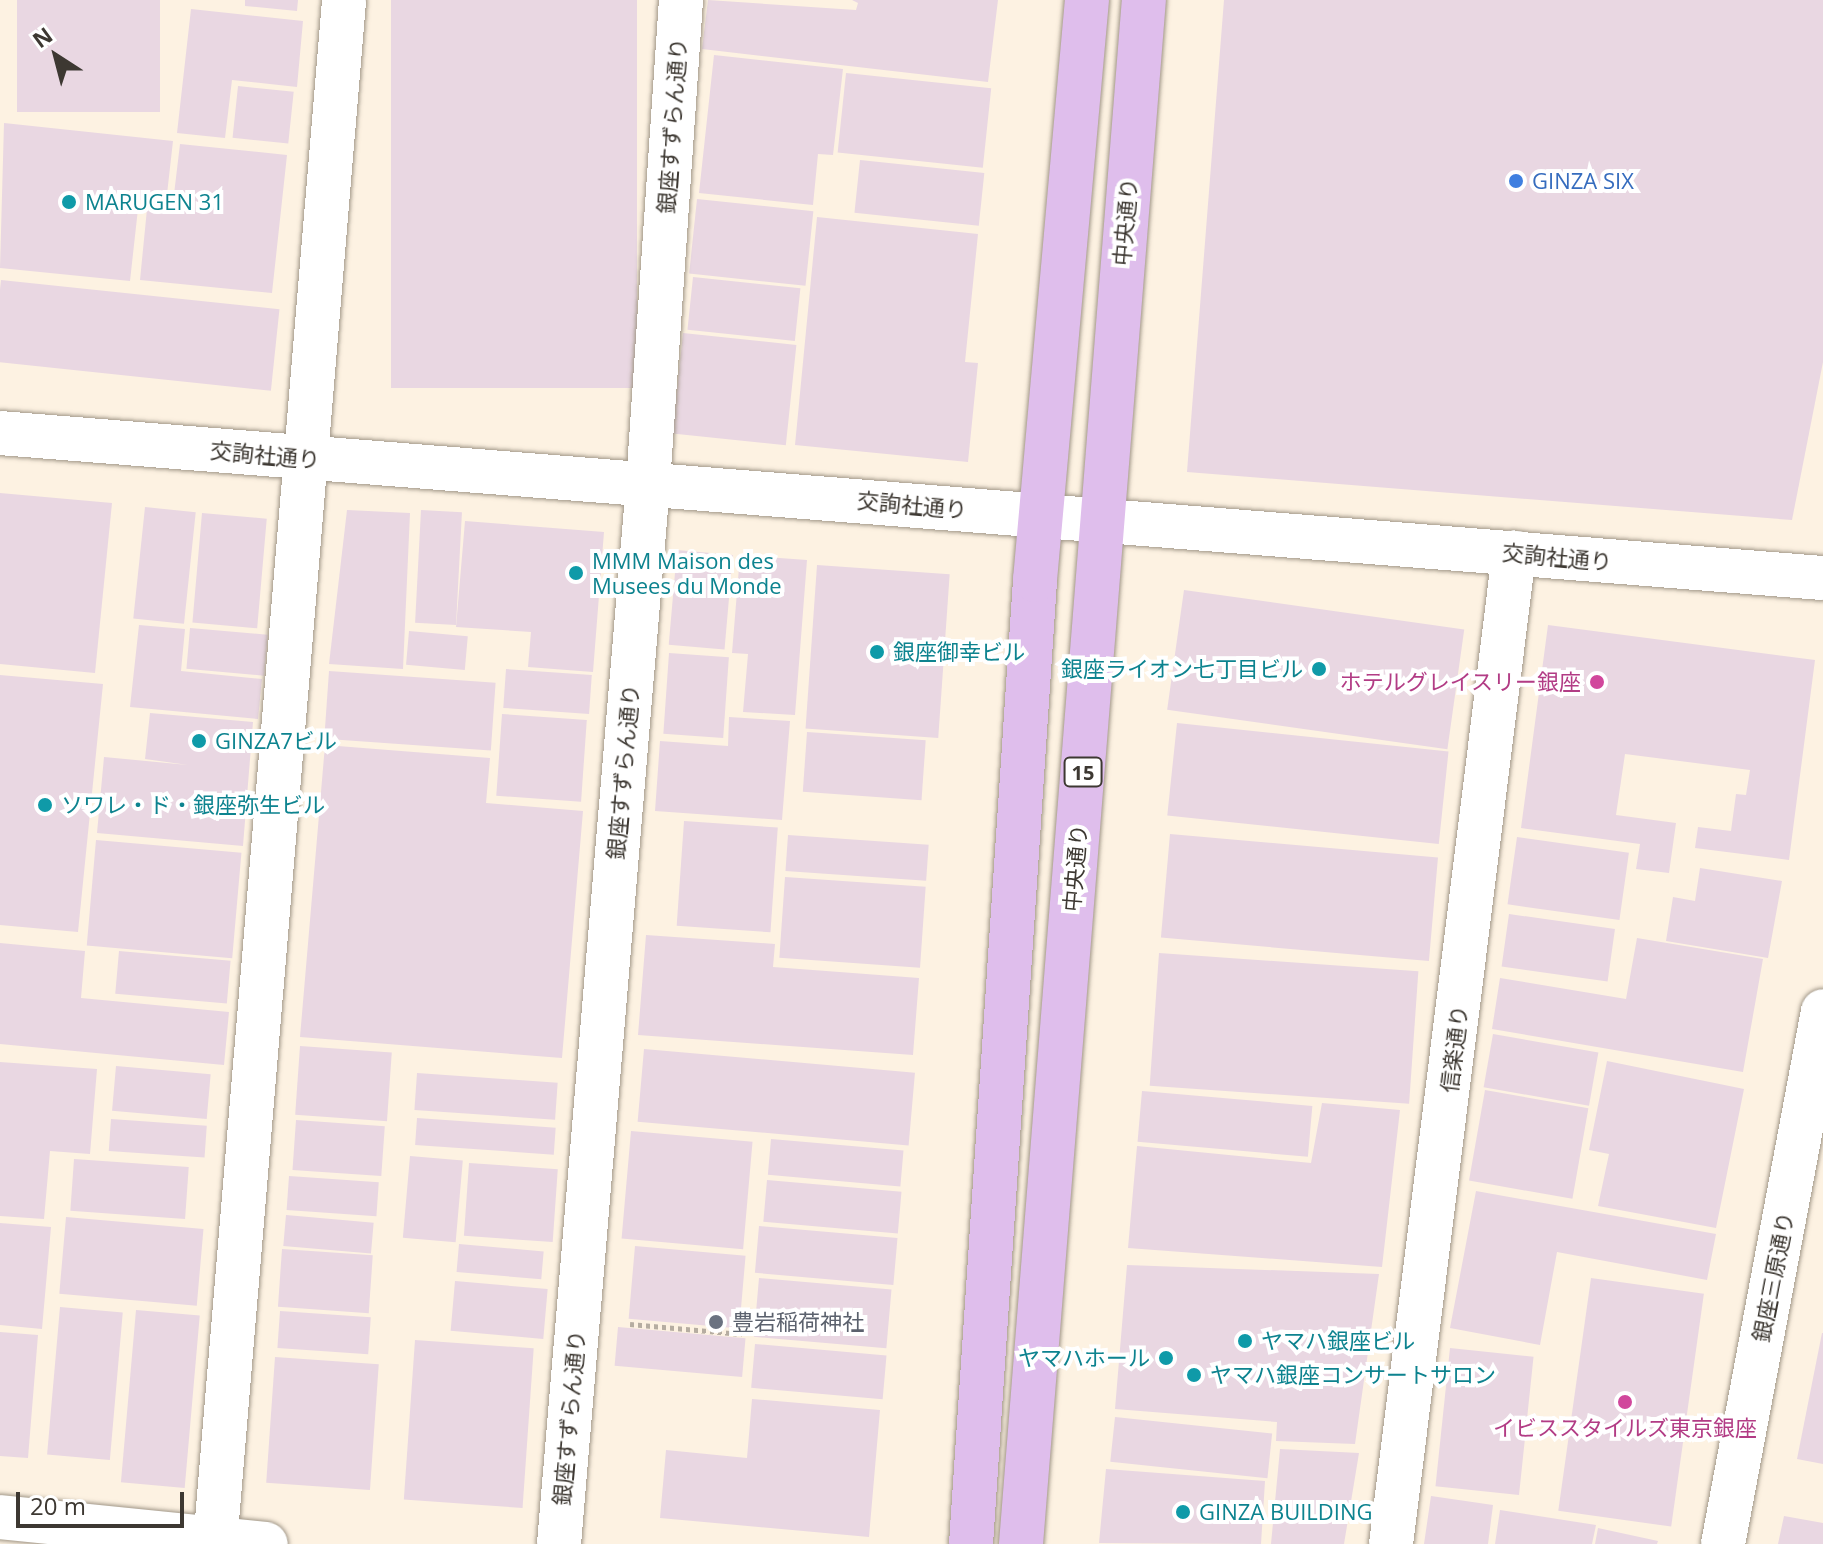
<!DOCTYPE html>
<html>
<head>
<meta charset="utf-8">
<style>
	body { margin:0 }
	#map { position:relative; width:1823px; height:1544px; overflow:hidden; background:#fdf2e2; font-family:"Open Sans","Noto Sans JP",sans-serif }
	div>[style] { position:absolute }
	.building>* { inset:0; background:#e9d7e2; transform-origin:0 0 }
	.path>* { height:5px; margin-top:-2.5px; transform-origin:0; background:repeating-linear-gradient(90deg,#b6ada1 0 4px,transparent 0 8px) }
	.roads { filter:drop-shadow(0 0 2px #a19788) drop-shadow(0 0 2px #a19788) }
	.minor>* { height:44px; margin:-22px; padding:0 22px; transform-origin:22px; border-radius:22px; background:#fff }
	.trunk>* { height:44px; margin:-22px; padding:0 22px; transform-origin:22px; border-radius:22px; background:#dfbeec }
	.dots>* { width:22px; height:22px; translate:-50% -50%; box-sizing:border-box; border:4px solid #fff; border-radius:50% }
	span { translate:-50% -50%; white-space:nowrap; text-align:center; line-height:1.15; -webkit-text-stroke:8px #fff; paint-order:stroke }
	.shield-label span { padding:2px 6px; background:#fff; border:2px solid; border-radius:6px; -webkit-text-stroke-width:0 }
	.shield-label { font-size:20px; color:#3d3832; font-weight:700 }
	.street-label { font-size:22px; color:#3d3832 }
	.shop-label { font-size:22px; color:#366cbe }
	.left { translate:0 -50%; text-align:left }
	.culture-label { font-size:22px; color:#0d838f }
	.right { translate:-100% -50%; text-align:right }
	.hotel-label { font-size:22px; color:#b23c85 }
	.worship-label { font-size:22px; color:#5b616d }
	.north { position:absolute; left:16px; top:16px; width:80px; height:80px; -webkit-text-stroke:6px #fff; paint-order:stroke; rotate:324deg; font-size:22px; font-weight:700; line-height:32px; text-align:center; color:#3d3832 }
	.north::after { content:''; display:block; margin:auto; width:28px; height:36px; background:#3d3832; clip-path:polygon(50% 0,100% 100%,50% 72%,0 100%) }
	.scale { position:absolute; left:16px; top:1492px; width:168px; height:36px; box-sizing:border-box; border:4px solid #3d3832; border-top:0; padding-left:10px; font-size:24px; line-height:28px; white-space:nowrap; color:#3d3832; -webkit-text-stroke:6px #fff; paint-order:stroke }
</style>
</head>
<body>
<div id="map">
	<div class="building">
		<div style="left:17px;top:0;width:143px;height:112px"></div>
		<div style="clip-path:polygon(245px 0,298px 0,297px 11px,245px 6px)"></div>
		<div style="left:391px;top:0;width:246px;height:388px"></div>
		<div style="clip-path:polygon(708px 0,856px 10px,858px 3px,852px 0,998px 0,988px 82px,702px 49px)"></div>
		<div style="clip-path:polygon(1224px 0,1823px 0,1823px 362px,1792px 520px,1187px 472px)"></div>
		<div style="clip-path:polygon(191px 9px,303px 21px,297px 87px,232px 80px,225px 138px,177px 133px)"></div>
		<div style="clip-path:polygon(714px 55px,843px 69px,833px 155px,818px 154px,813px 205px,699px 193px)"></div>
		<div style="left:846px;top:73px;width:146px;height:80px;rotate:6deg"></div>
		<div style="left:238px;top:86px;width:56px;height:52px;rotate:6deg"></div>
		<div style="clip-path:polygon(4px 123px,173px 141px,166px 203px,139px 200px,130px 281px,0 268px)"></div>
		<div style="clip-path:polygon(180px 144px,287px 155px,272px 293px,140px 280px,147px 209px,172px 211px)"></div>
		<div style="left:860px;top:160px;width:125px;height:53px;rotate:6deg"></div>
		<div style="left:697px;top:199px;width:117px;height:75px;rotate:6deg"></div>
		<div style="clip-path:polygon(817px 217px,978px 234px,965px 362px,978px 363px,968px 462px,795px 445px)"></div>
		<div style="left:693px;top:277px;width:108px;height:53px;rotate:6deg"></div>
		<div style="left:1px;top:280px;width:280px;height:82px;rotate:6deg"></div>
		<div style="left:683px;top:333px;width:114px;height:101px;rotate:6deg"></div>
		<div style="clip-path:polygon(0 493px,112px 503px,95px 673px,0 664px)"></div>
		<div style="left:145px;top:507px;width:51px;height:112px;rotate:6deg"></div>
		<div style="clip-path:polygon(347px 510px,410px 513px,403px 669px,329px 664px)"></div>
		<div style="left:421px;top:510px;width:41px;height:113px;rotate:3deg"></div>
		<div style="left:202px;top:513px;width:65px;height:110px;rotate:5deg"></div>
		<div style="clip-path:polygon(465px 521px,604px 532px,593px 672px,528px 667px,531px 632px,456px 627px)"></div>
		<div style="left:677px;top:550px;width:56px;height:95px;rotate:5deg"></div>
		<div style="clip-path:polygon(740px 555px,807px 560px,795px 715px,743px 712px,748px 654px,732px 653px)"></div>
		<div style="left:817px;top:565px;width:133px;height:164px;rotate:4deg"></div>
		<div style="left:1184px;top:590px;width:283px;height:121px;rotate:8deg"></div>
		<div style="clip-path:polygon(139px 625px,185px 629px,181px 671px,262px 679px,258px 719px,130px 707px)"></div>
		<div style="clip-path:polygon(1548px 625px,1815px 660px,1789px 860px,1695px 848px,1698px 827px,1731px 831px,1736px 794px,1746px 795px,1750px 770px,1625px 754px,1616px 815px,1676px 823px,1669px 873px,1636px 869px,1640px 844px,1521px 828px)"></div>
		<div style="left:190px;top:628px;width:78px;height:41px;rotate:5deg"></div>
		<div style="left:409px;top:631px;width:59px;height:34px;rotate:5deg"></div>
		<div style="left:669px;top:653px;width:60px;height:81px;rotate:4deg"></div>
		<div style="left:506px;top:669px;width:86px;height:39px;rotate:4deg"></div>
		<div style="left:329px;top:671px;width:167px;height:68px;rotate:4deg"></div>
		<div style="clip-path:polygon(0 675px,103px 684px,78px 932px,0 925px)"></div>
		<div style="clip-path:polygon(150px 713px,253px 722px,243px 846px,97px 833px,104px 757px,188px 765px,145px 759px)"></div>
		<div style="left:502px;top:714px;width:85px;height:82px;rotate:4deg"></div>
		<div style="clip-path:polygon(729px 717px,790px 721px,782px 820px,655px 811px,660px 741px,728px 746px)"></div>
		<div style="left:1177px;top:723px;width:273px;height:93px;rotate:6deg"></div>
		<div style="left:807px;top:732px;width:119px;height:60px;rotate:4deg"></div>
		<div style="clip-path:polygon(325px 745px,490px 758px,486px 803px,583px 811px,562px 1058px,300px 1037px)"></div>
		<div style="left:684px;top:821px;width:94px;height:105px;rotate:4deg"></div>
		<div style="left:1170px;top:834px;width:269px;height:104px;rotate:5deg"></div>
		<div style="left:788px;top:835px;width:141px;height:36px;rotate:4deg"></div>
		<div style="left:1517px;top:837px;width:113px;height:68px;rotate:8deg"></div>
		<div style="left:96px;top:840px;width:146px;height:106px;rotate:5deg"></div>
		<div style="clip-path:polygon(1700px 868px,1782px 881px,1768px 958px,1666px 941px,1673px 897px,1695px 901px)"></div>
		<div style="left:785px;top:877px;width:141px;height:81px;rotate:4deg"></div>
		<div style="left:1509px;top:914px;width:107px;height:53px;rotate:8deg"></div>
		<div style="clip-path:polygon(646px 935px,775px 944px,773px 967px,919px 978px,913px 1055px,638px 1035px)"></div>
		<div style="clip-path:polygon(1637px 938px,1763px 959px,1743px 1072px,1492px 1029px,1500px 978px,1626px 999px)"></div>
		<div style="clip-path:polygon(0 943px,85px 951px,81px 998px,229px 1012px,224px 1065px,0 1044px)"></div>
		<div style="left:119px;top:951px;width:112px;height:43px;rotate:5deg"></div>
		<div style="left:1159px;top:953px;width:260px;height:133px;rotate:4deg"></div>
		<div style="left:1493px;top:1034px;width:107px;height:54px;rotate:10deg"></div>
		<div style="left:300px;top:1046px;width:92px;height:69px;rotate:4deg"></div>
		<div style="left:644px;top:1049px;width:272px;height:73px;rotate:5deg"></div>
		<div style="clip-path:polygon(1607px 1061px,1744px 1089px,1716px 1228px,1598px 1206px,1609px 1154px,1589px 1150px)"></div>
		<div style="clip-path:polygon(0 1062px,97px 1069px,90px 1154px,50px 1151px,44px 1219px,0 1216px)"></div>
		<div style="left:116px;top:1066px;width:95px;height:45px;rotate:5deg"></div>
		<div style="left:417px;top:1073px;width:141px;height:37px;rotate:4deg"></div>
		<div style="left:1485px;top:1090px;width:105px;height:92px;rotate:10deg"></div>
		<div style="left:1142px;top:1091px;width:171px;height:51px;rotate:5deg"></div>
		<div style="clip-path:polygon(1322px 1103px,1400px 1110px,1382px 1267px,1128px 1248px,1137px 1146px,1311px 1163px)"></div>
		<div style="left:417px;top:1118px;width:139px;height:27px;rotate:4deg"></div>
		<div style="left:111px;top:1119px;width:96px;height:32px;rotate:4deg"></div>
		<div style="left:296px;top:1120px;width:89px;height:50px;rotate:4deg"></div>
		<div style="left:631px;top:1131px;width:122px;height:108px;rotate:5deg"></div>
		<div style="left:771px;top:1139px;width:133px;height:36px;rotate:5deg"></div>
		<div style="left:410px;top:1156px;width:53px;height:82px;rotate:5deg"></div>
		<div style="left:74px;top:1159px;width:115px;height:52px;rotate:4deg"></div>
		<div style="left:469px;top:1163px;width:89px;height:73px;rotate:4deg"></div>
		<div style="left:289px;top:1176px;width:90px;height:34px;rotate:4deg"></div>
		<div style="left:767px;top:1180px;width:135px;height:42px;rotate:5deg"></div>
		<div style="clip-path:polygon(1476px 1191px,1716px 1234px,1707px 1280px,1557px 1252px,1540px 1345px,1450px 1328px)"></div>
		<div style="left:286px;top:1215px;width:88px;height:31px;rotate:5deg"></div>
		<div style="left:66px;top:1217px;width:138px;height:77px;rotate:5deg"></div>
		<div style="clip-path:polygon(0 1223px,51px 1227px,42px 1329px,0 1325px)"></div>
		<div style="left:759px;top:1226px;width:139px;height:47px;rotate:5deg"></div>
		<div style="left:459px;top:1244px;width:85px;height:28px;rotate:5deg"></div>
		<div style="left:635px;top:1246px;width:111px;height:73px;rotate:5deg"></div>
		<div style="left:282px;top:1249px;width:91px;height:58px;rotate:4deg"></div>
		<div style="clip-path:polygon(1127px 1265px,1379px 1274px,1355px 1444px,1276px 1441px,1277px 1422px,1115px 1409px)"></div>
		<div style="left:759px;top:1278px;width:133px;height:59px;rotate:5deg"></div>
		<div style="left:1591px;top:1278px;width:114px;height:235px;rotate:8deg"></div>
		<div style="left:455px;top:1281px;width:93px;height:50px;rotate:5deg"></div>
		<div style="left:60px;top:1307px;width:63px;height:148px;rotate:5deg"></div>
		<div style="left:136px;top:1310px;width:64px;height:173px;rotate:5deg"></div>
		<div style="left:280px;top:1311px;width:91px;height:37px;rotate:4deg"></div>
		<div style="left:618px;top:1327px;width:128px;height:39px;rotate:5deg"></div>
		<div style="clip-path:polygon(0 1332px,38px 1335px,28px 1458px,0 1456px)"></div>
		<div style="clip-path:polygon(1822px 1333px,1823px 1333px,1823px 1464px,1797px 1459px)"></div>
		<div style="left:415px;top:1340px;width:119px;height:160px;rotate:4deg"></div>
		<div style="left:755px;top:1344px;width:132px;height:44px;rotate:5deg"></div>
		<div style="left:1450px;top:1348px;width:84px;height:139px;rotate:6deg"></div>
		<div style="left:275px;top:1357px;width:104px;height:126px;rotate:4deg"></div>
		<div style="clip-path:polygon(752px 1399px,880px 1410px,869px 1537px,660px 1518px,666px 1450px,747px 1458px)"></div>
		<div style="left:1115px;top:1417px;width:158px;height:45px;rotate:6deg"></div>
		<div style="clip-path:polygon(1280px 1449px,1359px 1453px,1344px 1544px,1271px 1544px)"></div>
		<div style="clip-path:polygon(1106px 1469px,1265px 1481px,1261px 1544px,1099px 1543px)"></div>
		<div style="clip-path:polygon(1431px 1496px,1493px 1505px,1488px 1544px,1424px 1544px)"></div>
		<div style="clip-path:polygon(1500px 1510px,1596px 1525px,1592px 1544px,1495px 1544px)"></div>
		<div style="clip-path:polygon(1784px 1516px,1823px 1523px,1823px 1544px,1778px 1544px)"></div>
		<div style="clip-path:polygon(1598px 1528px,1658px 1541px,1657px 1544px,1595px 1544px)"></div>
	</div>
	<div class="path">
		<div style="left:630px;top:1324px;width:112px;rotate:5.1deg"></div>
	</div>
	<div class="roads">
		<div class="minor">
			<div style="left:0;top:433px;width:1829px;rotate:4.55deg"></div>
			<div style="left:0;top:1517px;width:267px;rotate:5.8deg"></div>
			<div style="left:215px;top:1544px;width:1549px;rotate:-85.22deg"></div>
			<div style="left:559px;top:1544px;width:1064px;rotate:-85.2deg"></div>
			<div style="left:648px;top:484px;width:485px;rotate:-86.1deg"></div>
			<div style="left:1391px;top:1544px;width:999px;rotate:-82.92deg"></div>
			<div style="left:1723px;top:1544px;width:542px;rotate:-79.37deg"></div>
		</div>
		<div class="trunk">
			<div style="left:971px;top:1544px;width:966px;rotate:-86.2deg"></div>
			<div style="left:1035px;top:580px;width:582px;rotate:-84.88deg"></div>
			<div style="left:1021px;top:1544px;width:1549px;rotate:-85.45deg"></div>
		</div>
	</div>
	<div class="dots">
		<div style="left:1516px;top:181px;background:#3f7fe0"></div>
		<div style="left:69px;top:202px;background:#0f9aa8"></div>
		<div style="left:576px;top:573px;background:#0f9aa8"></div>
		<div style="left:877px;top:652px;background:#0f9aa8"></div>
		<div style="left:1319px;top:669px;background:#0f9aa8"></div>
		<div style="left:1597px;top:682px;background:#d1479c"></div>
		<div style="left:199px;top:741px;background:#0f9aa8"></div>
		<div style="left:45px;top:805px;background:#0f9aa8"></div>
		<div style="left:716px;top:1322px;background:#6b7280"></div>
		<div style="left:1245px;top:1341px;background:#0f9aa8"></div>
		<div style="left:1166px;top:1358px;background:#0f9aa8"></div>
		<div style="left:1194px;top:1375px;background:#0f9aa8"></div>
		<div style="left:1625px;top:1402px;background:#d1479c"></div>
		<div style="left:1183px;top:1512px;background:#0f9aa8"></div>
	</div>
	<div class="shield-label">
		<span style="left:1083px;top:772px">15</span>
	</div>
	<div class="street-label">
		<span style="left:672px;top:126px;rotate:-86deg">銀座すずらん通り</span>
		<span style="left:1125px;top:222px;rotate:-85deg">中央通り</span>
		<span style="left:265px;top:455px;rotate:5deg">交詢社通り</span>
		<span style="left:912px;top:505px;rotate:5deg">交詢社通り</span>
		<span style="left:1557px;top:557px;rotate:5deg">交詢社通り</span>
		<span style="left:623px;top:772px;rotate:-85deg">銀座すずらん通り</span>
		<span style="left:1075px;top:868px;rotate:-85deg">中央通り</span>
		<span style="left:1454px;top:1049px;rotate:-83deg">信楽通り</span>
		<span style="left:1773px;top:1277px;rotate:-79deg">銀座三原通り</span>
		<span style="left:569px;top:1418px;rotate:-85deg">銀座すずらん通り</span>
	</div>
	<div class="shop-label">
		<span class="left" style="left:1532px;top:181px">GINZA SIX</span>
	</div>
	<div class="culture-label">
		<span class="left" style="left:85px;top:202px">MARUGEN 31</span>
		<span class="left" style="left:592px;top:573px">MMM Maison des<br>Musees du Monde</span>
		<span class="left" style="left:893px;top:652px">銀座御幸ビル</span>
		<span class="right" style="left:1303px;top:669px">銀座ライオン七丁目ビル</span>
		<span class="left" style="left:215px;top:741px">GINZA7ビル</span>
		<span class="left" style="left:61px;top:805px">ソワレ・ド・銀座弥生ビル</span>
		<span class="left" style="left:1261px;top:1341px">ヤマハ銀座ビル</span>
		<span class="right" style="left:1150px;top:1358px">ヤマハホール</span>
		<span class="left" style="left:1210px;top:1375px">ヤマハ銀座コンサートサロン</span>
		<span class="left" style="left:1199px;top:1512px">GINZA BUILDING</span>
	</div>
	<div class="hotel-label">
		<span class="right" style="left:1581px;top:682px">ホテルグレイスリー銀座</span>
		<span style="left:1625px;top:1428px">イビススタイルズ東京銀座</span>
	</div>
	<div class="worship-label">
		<span class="left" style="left:732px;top:1322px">豊岩稲荷神社</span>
	</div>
	<div class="north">N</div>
	<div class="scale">20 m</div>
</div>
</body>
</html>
